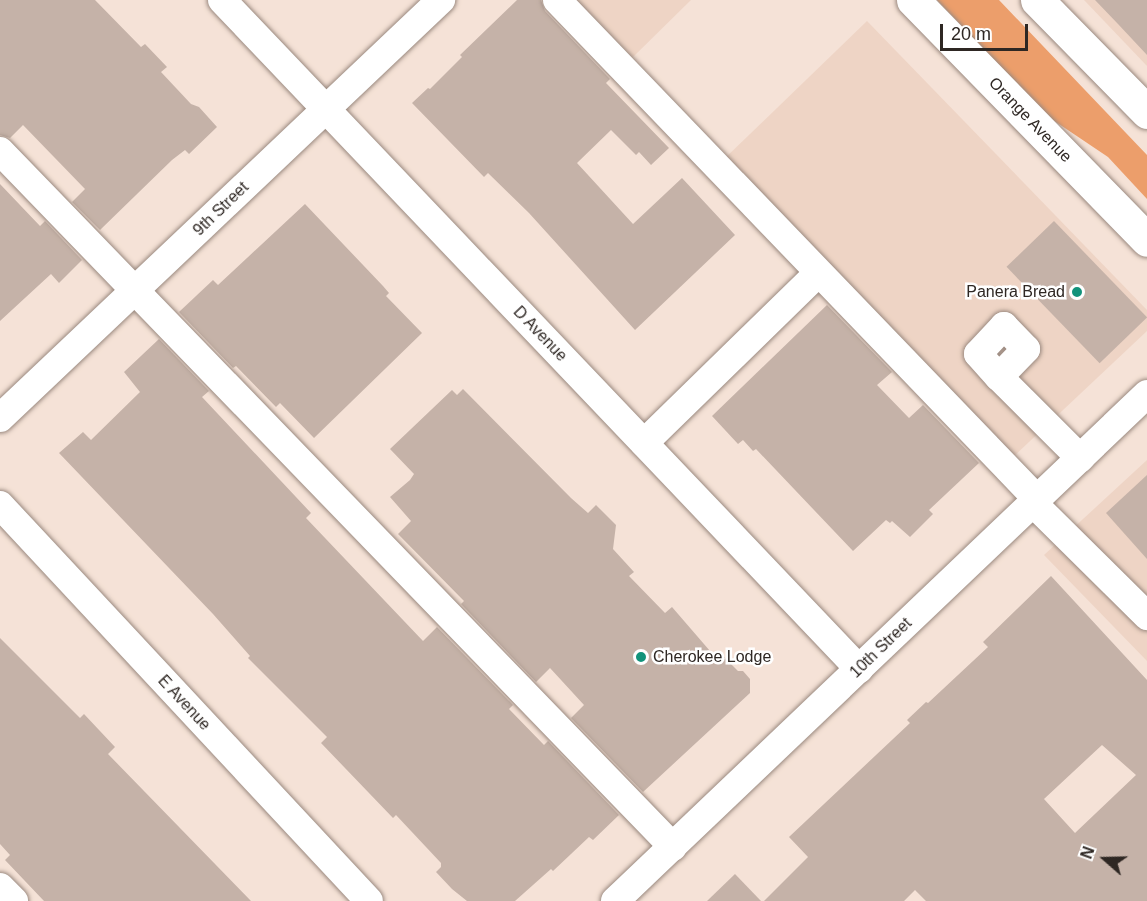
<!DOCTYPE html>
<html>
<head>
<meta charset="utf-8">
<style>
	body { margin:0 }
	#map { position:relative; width:1147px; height:901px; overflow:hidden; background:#f5e2d7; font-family:Helvetica,sans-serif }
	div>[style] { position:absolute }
	.built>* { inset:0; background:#eed4c5 }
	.green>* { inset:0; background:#ec9e6b }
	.building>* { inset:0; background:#c5b2a8; transform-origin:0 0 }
	.roads { filter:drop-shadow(0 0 2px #9a897f) drop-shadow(0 0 2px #9a897f) }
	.minor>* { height:28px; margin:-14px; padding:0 14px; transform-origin:14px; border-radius:14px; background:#fff }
	.highway>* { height:33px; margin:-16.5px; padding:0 16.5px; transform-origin:16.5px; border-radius:16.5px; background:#fff }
	.dots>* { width:16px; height:16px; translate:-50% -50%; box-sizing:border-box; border:3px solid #fff; border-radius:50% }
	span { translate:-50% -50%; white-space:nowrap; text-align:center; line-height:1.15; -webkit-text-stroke:5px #fff; paint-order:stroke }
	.street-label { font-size:16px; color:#2e2723 }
	.poi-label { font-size:16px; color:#2e2723 }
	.right { translate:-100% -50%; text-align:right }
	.left { translate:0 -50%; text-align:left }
	.north { position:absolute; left:1075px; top:829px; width:60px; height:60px; -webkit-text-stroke:4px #fff; paint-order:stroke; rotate:290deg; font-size:16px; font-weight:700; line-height:24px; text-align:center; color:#2e2723 }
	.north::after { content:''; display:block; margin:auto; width:21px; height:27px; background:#2e2723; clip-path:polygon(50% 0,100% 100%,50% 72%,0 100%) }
	.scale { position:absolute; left:940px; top:24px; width:88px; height:27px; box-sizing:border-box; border:3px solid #2e2723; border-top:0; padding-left:8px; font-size:18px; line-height:21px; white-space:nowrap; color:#2e2723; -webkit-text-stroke:4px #fff; paint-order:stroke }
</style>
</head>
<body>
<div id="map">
	<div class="built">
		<div style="clip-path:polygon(575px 0,691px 0,632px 58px)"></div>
		<div style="clip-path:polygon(1084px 0,1147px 0,1147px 66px)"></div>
		<div style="clip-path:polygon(867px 21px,1147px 310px,1147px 331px,1013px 457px,722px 161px)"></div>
		<div style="clip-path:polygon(1147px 460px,1147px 661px,1044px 555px)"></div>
	</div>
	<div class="green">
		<div style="clip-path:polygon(937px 0,999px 0,1147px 155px,1147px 199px,1108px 157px,1047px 116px)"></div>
	</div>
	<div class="building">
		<div style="clip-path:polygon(0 0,95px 0,141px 47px,145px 44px,167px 67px,161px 72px,191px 104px,199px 107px,217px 127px,189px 154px,185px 150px,172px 160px,100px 230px,72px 202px,85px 189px,23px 125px,10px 138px,0 135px)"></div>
		<div style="clip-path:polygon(517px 0,541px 0,545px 11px,610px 79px,606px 83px,669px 148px,651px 165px,639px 152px,636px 155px,611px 130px,577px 163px,633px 224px,682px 178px,735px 235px,635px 330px,529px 213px,488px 173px,484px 177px,412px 103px,428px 88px,430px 89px,462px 57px,460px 55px)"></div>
		<div style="clip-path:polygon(1095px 0,1147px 0,1147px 55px,1118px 24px)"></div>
		<div style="clip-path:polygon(0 184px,40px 226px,45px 221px,82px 260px,59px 283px,51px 274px,0 321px)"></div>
		<div style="clip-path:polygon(305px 204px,383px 286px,389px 293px,386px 296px,422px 333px,314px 438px,280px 403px,276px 407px,236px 366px,233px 368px,179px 312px,213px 280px,218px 285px)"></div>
		<div style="left:1054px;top:221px;width:134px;height:66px;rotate:46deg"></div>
		<div style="clip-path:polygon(827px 305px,892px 372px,877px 385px,909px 418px,923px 405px,979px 463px,929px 510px,933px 514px,910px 537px,892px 521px,890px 523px,886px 520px,853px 551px,756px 449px,753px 451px,743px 440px,738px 444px,712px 416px)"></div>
		<div style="clip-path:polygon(159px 339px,209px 391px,202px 397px,311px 513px,306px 518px,423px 641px,437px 627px,513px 705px,509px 709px,544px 745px,548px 741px,619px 815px,593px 840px,589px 837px,553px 871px,551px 869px,515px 901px,467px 901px,452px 889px,436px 872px,441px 867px,441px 863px,396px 815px,393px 818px,321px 743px,327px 737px,248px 658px,250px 656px,213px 614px,59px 453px,83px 432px,91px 440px,140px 392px,124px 372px)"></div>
		<div style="clip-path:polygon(463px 389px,571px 498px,588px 513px,596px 505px,616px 525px,613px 549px,634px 572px,629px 576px,665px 613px,672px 607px,710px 651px,723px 656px,738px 671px,743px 671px,750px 679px,750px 693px,643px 792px,571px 718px,584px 705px,550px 668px,536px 682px,461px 604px,464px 601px,398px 534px,411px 521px,390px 497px,410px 480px,414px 474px,390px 449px,452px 390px,457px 395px)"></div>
		<div style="clip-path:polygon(1147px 475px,1147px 559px,1106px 513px)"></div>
		<div style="clip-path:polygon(evenodd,1051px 576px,1147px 680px,1147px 901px,926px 901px,915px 890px,904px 901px,764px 901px,808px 857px,789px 837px,910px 723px,907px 720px,926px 702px,928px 703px,988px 647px,983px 642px,1051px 576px,1102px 745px,1136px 775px,1075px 833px,1044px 799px,1102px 745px)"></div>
		<div style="clip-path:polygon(0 638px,80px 718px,84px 714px,115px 747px,108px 754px,251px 901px,44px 901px,5px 860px,10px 855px,0 844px)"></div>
		<div style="clip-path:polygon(735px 874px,761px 901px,707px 901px)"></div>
	</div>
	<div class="roads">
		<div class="minor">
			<div style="left:222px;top:0;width:924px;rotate:46.4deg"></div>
			<div style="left:557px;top:0;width:692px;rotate:46.11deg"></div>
			<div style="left:0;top:151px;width:968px;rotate:45.96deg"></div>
			<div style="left:999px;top:377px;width:39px;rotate:-46deg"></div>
			<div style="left:1026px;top:349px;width:32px;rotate:-134deg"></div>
			<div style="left:1004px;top:326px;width:38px;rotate:133deg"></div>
			<div style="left:978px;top:354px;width:31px;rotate:48deg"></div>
			<div style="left:999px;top:377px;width:115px;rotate:45deg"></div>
			<div style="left:0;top:418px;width:608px;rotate:-43.47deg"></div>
			<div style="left:644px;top:443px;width:243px;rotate:-44.3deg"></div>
			<div style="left:1033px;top:503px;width:161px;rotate:44.7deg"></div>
			<div style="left:0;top:505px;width:541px;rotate:47.02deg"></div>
			<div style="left:0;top:887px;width:20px;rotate:45deg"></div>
			<div style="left:615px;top:901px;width:735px;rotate:-43.62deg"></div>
		</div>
		<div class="highway">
			<div style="left:913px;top:0;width:335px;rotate:45.7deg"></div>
			<div style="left:1037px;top:0;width:157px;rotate:45.5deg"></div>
		</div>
	</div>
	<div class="dots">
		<div style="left:1077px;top:292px;background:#12937b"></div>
		<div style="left:641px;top:657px;background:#12937b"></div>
	</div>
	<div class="street-label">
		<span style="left:1030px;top:120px;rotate:46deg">Orange Avenue</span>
		<span style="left:221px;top:209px;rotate:-44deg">9th Street</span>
		<span style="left:540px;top:334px;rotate:46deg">D Avenue</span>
		<span style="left:881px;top:648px;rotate:-44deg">10th Street</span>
		<span style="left:184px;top:703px;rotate:47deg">E Avenue</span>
	</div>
	<div class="poi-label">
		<span class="right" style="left:1065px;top:292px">Panera Bread</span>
		<span class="left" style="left:653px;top:657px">Cherokee Lodge</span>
	</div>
	<div class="north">N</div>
	<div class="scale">20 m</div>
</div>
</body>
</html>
